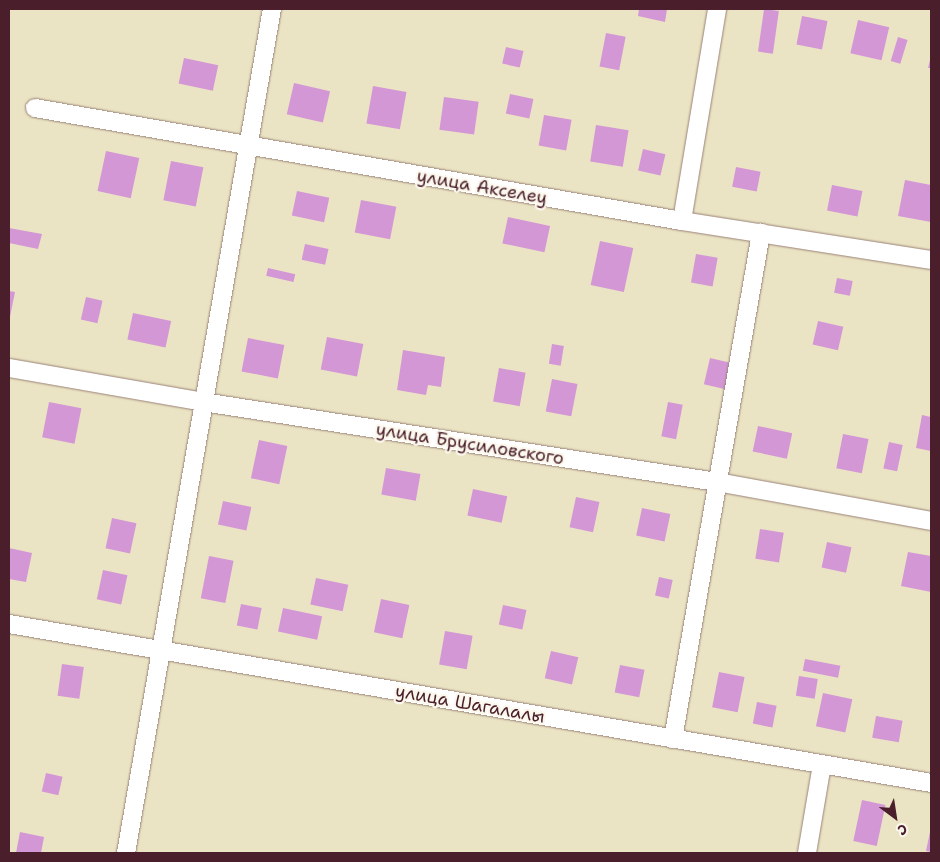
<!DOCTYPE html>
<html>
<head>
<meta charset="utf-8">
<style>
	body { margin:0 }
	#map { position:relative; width:940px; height:862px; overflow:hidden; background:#ebe4c4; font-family:"Shantell Sans",sans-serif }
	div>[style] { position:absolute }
	.building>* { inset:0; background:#d397d6; transform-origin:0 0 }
	.roads { filter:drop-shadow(0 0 1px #9a8278) drop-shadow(0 0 1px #9a8278) }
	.minor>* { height:18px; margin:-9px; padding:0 9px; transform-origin:9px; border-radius:9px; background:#fff }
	span { translate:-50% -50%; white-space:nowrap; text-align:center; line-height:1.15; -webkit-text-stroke:4.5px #fbf7ec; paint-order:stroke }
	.street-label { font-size:18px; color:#4a1f2b }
	.frame { position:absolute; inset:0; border:10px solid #4a1f2b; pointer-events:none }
	.north { position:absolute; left:870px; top:792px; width:50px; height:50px; -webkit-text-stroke:4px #fbf7ec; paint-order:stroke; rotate:149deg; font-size:14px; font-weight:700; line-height:20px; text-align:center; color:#4a1f2b }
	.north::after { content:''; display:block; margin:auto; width:18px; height:22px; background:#4a1f2b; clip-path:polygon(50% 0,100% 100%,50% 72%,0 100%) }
</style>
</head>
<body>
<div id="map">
	<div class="building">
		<div style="clip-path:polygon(639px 9px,667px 9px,665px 22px,638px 16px)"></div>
		<div style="left:764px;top:9px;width:15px;height:43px;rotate:8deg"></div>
		<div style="left:802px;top:16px;width:26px;height:29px;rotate:11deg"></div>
		<div style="left:858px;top:20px;width:32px;height:34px;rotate:13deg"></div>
		<div style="left:606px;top:33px;width:20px;height:34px;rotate:11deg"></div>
		<div style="left:898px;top:37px;width:10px;height:25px;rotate:17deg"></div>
		<div style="left:506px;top:47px;width:18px;height:17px;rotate:13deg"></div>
		<div style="clip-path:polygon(931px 56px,931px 68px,928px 68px)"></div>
		<div style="left:184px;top:58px;width:35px;height:26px;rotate:12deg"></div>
		<div style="left:294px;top:83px;width:37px;height:32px;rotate:13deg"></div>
		<div style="left:373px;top:86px;width:34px;height:38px;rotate:10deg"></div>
		<div style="left:510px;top:94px;width:24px;height:20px;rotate:12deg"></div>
		<div style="left:444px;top:97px;width:35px;height:33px;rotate:8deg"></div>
		<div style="left:544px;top:115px;width:28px;height:31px;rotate:10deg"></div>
		<div style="left:596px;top:125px;width:33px;height:37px;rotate:9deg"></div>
		<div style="left:643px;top:149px;width:23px;height:22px;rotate:13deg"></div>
		<div style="left:106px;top:151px;width:34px;height:41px;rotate:12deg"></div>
		<div style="left:171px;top:161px;width:33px;height:40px;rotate:11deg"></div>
		<div style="left:736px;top:167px;width:25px;height:20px;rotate:11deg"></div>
		<div style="clip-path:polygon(905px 180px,931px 185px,931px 222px,898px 216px)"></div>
		<div style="left:832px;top:185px;width:31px;height:26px;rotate:11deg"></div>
		<div style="left:297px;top:191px;width:33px;height:25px;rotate:12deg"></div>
		<div style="left:361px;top:200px;width:36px;height:33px;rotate:11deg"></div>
		<div style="left:508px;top:217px;width:43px;height:27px;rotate:12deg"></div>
		<div style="clip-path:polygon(9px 228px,42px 234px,38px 249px,9px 243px)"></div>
		<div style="left:600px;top:241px;width:34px;height:45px;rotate:12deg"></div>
		<div style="left:305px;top:244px;width:24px;height:16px;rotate:12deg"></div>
		<div style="left:696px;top:254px;width:22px;height:29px;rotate:10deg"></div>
		<div style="left:268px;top:268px;width:28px;height:8px;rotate:13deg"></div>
		<div style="left:837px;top:278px;width:16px;height:15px;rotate:11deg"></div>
		<div style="clip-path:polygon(9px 291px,15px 292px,10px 317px,9px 317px)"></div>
		<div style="left:86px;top:297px;width:17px;height:23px;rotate:13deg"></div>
		<div style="left:133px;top:313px;width:39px;height:27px;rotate:12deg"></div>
		<div style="left:818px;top:321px;width:26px;height:24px;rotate:13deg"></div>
		<div style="left:327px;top:337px;width:37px;height:33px;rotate:11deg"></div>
		<div style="left:248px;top:338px;width:37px;height:34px;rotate:11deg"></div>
		<div style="left:552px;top:344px;width:12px;height:20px;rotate:9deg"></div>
		<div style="clip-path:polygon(403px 350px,445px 357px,441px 387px,428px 385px,426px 395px,397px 390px)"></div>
		<div style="left:710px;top:358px;width:22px;height:27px;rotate:13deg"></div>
		<div style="left:499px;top:368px;width:27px;height:34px;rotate:10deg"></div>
		<div style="left:552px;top:379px;width:26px;height:33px;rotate:11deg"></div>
		<div style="left:49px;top:402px;width:33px;height:36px;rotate:11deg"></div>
		<div style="left:668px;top:402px;width:15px;height:35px;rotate:11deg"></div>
		<div style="clip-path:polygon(922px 415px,931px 417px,931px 451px,916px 448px)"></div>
		<div style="left:758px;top:426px;width:35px;height:26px;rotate:12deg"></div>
		<div style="left:843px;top:434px;width:26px;height:35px;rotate:11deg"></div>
		<div style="left:259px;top:440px;width:29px;height:39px;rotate:12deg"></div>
		<div style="left:889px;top:442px;width:14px;height:27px;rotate:12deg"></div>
		<div style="left:386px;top:468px;width:35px;height:27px;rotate:10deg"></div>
		<div style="left:473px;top:489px;width:35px;height:27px;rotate:12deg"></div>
		<div style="left:576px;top:497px;width:24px;height:31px;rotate:12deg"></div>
		<div style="left:223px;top:501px;width:29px;height:24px;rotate:12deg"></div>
		<div style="left:642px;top:508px;width:29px;height:28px;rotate:12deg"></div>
		<div style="left:112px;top:518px;width:25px;height:31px;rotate:12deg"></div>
		<div style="left:760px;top:529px;width:24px;height:30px;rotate:9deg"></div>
		<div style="left:827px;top:542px;width:25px;height:26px;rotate:12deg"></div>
		<div style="clip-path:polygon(9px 548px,32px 553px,26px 582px,9px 579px)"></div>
		<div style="clip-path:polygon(908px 552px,931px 556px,931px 592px,901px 586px)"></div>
		<div style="left:209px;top:556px;width:25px;height:43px;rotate:11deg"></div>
		<div style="left:103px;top:570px;width:25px;height:30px;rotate:12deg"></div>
		<div style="left:659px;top:577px;width:14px;height:19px;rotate:12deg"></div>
		<div style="left:316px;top:578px;width:33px;height:27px;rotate:12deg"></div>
		<div style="left:381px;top:599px;width:29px;height:34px;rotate:12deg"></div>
		<div style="left:241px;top:604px;width:21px;height:22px;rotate:11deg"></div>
		<div style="left:503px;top:605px;width:24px;height:20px;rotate:12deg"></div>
		<div style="left:283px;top:608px;width:40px;height:24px;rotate:12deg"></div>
		<div style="left:445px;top:631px;width:28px;height:34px;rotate:10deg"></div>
		<div style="left:551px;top:651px;width:28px;height:28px;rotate:13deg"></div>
		<div style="left:805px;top:659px;width:36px;height:12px;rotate:11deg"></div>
		<div style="left:62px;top:664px;width:22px;height:32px;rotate:8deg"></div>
		<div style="left:620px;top:665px;width:25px;height:28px;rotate:11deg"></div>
		<div style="left:719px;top:672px;width:26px;height:36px;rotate:11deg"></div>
		<div style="left:799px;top:676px;width:19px;height:20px;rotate:9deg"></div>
		<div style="left:823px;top:693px;width:30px;height:34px;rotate:12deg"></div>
		<div style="left:757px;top:702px;width:20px;height:22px;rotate:11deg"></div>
		<div style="left:876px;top:716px;width:27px;height:22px;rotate:10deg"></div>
		<div style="left:46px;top:773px;width:17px;height:19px;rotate:13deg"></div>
		<div style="left:862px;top:800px;width:24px;height:42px;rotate:12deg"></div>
		<div style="clip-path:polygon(931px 827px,931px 852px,926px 851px)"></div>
		<div style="clip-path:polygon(20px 832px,44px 837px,41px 853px,16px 853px)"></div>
	</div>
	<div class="roads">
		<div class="minor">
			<div style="left:35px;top:108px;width:657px;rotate:9.91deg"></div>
			<div style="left:682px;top:221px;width:252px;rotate:8.9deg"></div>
			<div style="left:682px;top:221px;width:215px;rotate:-80.6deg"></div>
			<div style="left:9px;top:368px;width:197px;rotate:9.9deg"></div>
			<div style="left:203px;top:402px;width:520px;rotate:8.85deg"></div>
			<div style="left:717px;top:482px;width:218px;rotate:10.3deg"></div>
			<div style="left:9px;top:624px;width:936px;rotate:9.78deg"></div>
			<div style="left:673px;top:739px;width:514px;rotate:-80.13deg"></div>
			<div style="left:126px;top:853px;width:857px;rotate:-80.19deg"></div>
			<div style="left:807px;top:853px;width:90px;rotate:-80.4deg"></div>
		</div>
	</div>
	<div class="street-label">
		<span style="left:482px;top:187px;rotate:10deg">улица Акселеу</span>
		<span style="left:470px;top:444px;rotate:9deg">улица Брусиловского</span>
		<span style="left:470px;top:704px;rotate:10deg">улица Шагалалы</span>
	</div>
	<div class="frame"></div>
	<div class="north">С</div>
</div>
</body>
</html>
